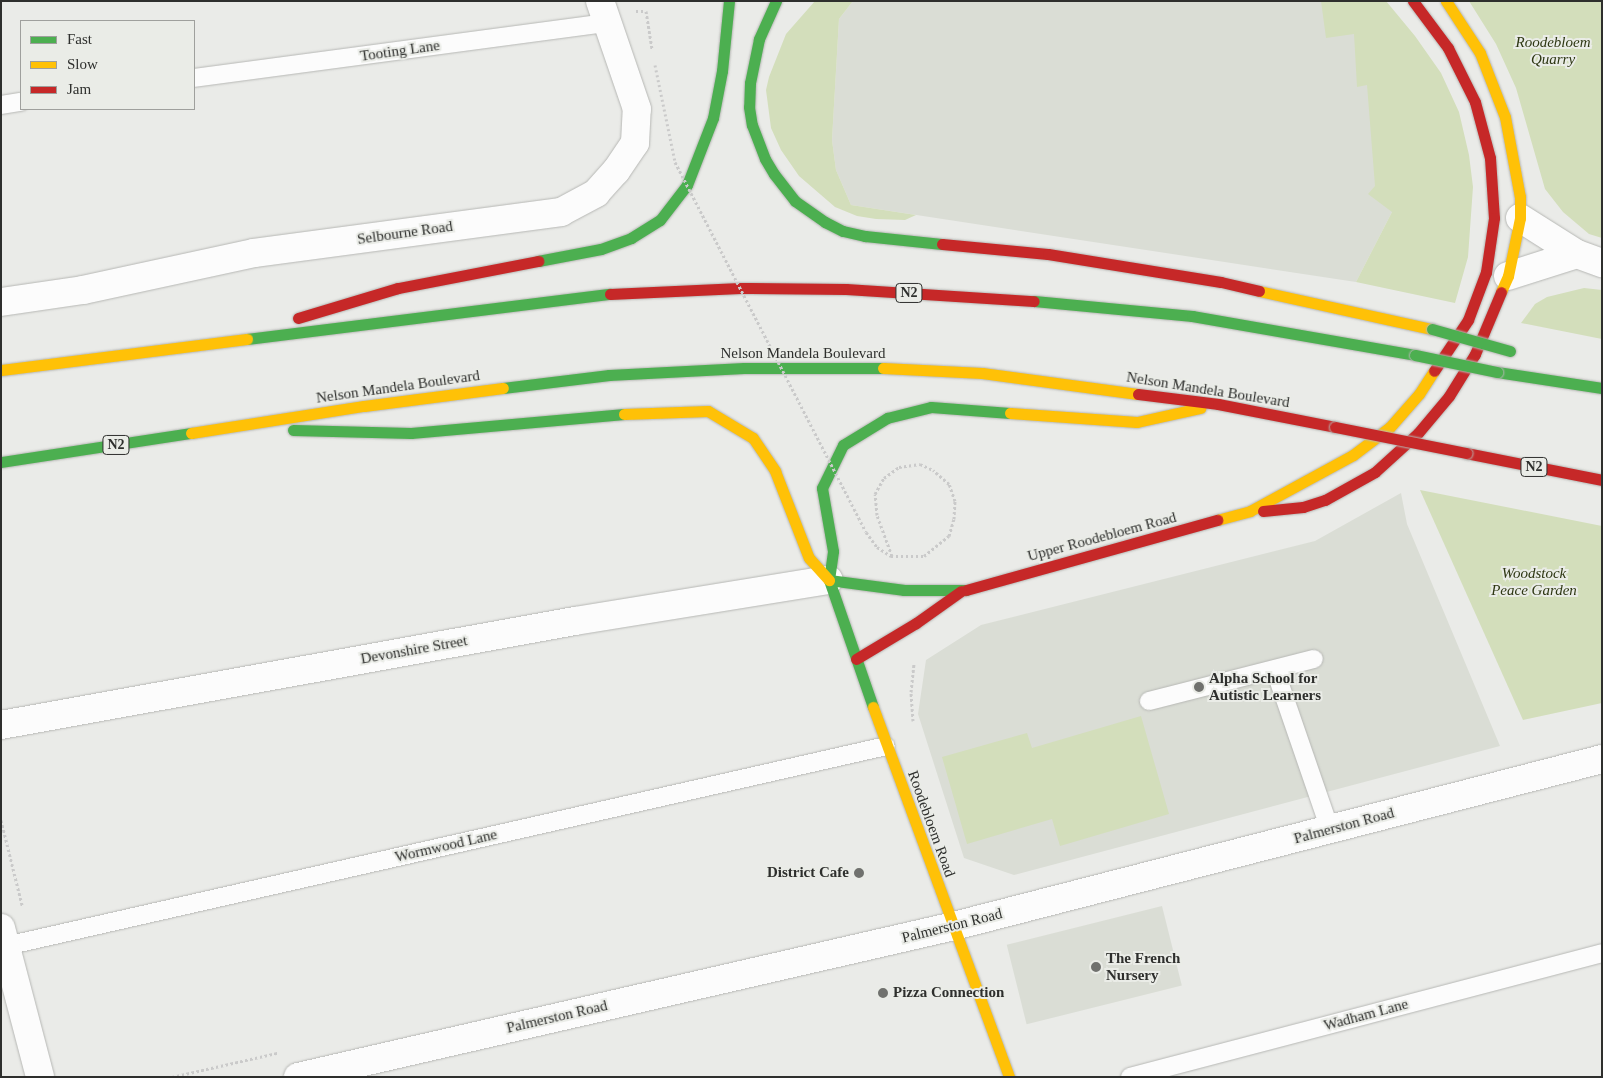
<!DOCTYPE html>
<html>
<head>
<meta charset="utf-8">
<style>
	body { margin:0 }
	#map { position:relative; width:1603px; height:1078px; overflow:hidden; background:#eaebe8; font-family:Georgia,serif }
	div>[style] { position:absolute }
	.built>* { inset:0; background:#daddd5; transform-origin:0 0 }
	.green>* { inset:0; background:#d3debb }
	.path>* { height:3px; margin-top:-1.5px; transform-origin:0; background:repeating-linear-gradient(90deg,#cacaca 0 2.5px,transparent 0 5px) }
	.roads { filter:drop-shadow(0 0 1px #b6b7b4) drop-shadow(0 0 1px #b6b7b4) }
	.lane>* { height:18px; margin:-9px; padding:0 9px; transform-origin:9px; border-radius:9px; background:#fcfcfc }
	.street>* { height:28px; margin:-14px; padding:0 14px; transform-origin:14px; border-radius:14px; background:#fcfcfc }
	.fast>* { height:11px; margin:-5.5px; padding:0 5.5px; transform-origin:5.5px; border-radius:5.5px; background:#4caf50 }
	.slow>* { height:11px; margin:-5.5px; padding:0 5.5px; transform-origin:5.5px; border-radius:5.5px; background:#ffc107 }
	.jam>* { height:11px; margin:-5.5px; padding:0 5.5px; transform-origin:5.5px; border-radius:5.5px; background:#c62828 }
	.path-bridge>* { height:3px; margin-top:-1.5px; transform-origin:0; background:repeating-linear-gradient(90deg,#cacaca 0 2.5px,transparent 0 5px) }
	.bridges { filter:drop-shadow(0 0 1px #b6b7b4) drop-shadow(0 0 1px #b6b7b4) }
	.fast-bridge>* { height:11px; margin:-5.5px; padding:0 5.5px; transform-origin:5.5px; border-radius:5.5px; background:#4caf50 }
	.jam-bridge>* { height:11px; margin:-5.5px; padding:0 5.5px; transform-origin:5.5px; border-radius:5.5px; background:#c62828 }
	.dots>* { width:14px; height:14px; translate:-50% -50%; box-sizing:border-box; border:2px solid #eaece7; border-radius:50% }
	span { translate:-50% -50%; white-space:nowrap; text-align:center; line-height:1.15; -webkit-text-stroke:4px #eaece7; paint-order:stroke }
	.shield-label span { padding:1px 4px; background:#eaece7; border:1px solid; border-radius:4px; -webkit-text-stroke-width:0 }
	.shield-label { font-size:14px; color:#2e2f2d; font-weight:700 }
	.park-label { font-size:15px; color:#2e3713; font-style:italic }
	.street-label { font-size:15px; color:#2e2f2d }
	.poi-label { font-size:15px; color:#2e2f2d; font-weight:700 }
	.left { translate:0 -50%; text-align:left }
	.right { translate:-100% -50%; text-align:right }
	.frame { position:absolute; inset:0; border:2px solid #2e2f2d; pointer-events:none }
	.legend { position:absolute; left:20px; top:20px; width:175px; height:90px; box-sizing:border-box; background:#eaece7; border:1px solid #9fa09d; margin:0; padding:6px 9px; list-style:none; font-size:15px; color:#2e2f2d }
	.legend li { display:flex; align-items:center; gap:10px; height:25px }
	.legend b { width:25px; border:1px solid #9fa09d }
</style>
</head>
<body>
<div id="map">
	<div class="built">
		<div style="clip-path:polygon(853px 1px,1333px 1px,1365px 36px,1392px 212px,1356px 282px,851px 205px,836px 170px,832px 140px,839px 19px)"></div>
		<div style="clip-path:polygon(1401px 493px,1407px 524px,1500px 746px,1014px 875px,964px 858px,918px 714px,926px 660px,981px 625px,1315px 541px)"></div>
		<div style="left:1162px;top:906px;width:82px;height:160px;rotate:76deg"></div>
	</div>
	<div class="green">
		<div style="clip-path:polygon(815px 1px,853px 1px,839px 19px,832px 140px,836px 170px,851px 205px,916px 215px,905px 220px,876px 219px,857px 216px,835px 207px,799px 176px,781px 150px,771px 128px,766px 90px,769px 77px,786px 34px)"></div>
		<div style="clip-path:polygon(1321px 1px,1386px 1px,1415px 36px,1441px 73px,1459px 112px,1469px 155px,1473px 187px,1468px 257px,1455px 303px,1356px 282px,1392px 212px,1368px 194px,1375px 186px,1367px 85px,1357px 87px,1354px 34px,1326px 38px)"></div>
		<div style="clip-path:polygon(1469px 1px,1602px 1px,1602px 238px,1589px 234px,1563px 212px,1545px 189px,1516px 88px,1496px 44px)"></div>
		<div style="clip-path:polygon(1584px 288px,1602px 290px,1602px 339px,1521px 323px,1535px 304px,1547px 297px)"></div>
		<div style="clip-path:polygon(1420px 490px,1602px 526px,1602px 703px,1523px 720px)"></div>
		<div style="clip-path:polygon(1141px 716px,1169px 814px,1060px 846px,1052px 819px,967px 844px,942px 757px,1027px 733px,1032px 748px)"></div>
	</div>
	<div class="path">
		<div style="left:636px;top:11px;width:10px"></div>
		<div style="left:646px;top:11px;width:38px;rotate:81deg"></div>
		<div style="left:892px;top:556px;width:44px;rotate:-110.1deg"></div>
		<div style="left:877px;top:515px;width:21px;rotate:-95deg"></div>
		<div style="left:875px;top:494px;width:18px;rotate:-61deg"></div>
		<div style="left:884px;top:478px;width:19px;rotate:-36deg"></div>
		<div style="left:899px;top:467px;width:21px;rotate:-8deg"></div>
		<div style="left:920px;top:464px;width:14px;rotate:25deg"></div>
		<div style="left:913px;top:721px;width:29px;rotate:-94deg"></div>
		<div style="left:911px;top:692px;width:29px;rotate:-84deg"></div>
		<div style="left:1px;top:820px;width:88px;rotate:76.1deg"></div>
		<div style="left:172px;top:1077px;width:108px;rotate:-12.9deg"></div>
	</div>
	<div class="roads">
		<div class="lane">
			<div style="left:194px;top:78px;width:415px;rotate:-7.6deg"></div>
			<div style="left:1px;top:105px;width:20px;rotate:-9deg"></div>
			<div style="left:1275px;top:670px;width:169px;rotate:71deg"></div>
			<div style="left:1149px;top:701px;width:170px;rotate:-14.3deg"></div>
			<div style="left:6px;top:946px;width:902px;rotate:-12.8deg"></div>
			<div style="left:1130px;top:1077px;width:488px;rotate:-14.7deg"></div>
		</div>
		<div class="street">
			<div style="left:1520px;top:218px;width:67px;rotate:32.3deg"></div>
			<div style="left:1577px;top:254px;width:27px;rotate:20deg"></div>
			<div style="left:1508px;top:276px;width:72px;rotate:-17.7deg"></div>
			<div style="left:1px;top:302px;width:83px;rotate:-8.3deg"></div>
			<div style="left:83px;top:290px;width:175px;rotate:-12.2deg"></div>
			<div style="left:254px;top:253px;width:310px;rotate:-7.6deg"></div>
			<div style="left:561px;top:212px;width:40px;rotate:-28deg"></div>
			<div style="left:596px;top:193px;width:30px;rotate:-48deg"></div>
			<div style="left:616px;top:171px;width:34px;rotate:-56deg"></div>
			<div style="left:635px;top:143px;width:34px;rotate:-87deg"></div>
			<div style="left:637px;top:109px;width:114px;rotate:-108.9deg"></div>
			<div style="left:1px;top:725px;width:583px;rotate:-10.27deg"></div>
			<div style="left:575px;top:621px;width:257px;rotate:-9.2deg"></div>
			<div style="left:1px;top:928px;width:154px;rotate:75.3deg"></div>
			<div style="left:298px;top:1077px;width:673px;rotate:-12.96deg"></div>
			<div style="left:954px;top:926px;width:669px;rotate:-14.45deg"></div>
		</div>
		<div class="fast">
			<div style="left:776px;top:1px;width:42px;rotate:114.1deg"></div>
			<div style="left:759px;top:39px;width:45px;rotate:101.6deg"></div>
			<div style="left:750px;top:83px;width:24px;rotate:92deg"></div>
			<div style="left:749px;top:107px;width:18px;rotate:81deg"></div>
			<div style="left:752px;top:125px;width:36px;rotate:69deg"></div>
			<div style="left:765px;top:159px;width:17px;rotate:59deg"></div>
			<div style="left:774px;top:174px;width:34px;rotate:52deg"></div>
			<div style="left:795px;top:201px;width:37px;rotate:35deg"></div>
			<div style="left:825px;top:222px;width:20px;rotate:27deg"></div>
			<div style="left:843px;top:231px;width:23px;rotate:13deg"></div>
			<div style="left:865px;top:236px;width:77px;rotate:5.9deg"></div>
			<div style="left:538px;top:261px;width:64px;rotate:-10.8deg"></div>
			<div style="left:601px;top:249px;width:32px;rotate:-20deg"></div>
			<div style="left:631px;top:238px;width:34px;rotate:-32deg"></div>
			<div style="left:660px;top:220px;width:44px;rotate:-52.4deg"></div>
			<div style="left:687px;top:185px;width:72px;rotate:-68.8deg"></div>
			<div style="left:713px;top:118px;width:48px;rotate:-79.2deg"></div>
			<div style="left:722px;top:71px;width:70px;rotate:-84.3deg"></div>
			<div style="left:1034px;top:301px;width:159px;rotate:5.4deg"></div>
			<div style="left:1192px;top:316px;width:226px;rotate:9.9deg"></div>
			<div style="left:247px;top:339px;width:366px;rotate:-7.1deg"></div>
			<div style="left:1497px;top:372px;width:106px;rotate:8.7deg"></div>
			<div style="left:503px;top:388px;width:107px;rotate:-7deg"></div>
			<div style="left:609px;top:375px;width:135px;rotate:-3deg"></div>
			<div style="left:744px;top:368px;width:139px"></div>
			<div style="left:293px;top:430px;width:118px;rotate:1.5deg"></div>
			<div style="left:411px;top:433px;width:214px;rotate:-5.1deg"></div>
			<div style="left:1px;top:462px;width:192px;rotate:-8.7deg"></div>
			<div style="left:829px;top:580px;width:29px;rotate:-82deg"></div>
			<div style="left:833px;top:551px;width:64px;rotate:-99.9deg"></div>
			<div style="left:822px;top:488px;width:48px;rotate:-64deg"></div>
			<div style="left:843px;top:445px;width:52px;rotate:-31.5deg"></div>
			<div style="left:887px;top:418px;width:45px;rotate:-14deg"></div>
			<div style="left:931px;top:407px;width:79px;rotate:4.3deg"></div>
			<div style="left:873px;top:707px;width:134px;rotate:-109.1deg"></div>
			<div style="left:829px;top:580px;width:76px;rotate:7.6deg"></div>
			<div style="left:904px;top:590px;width:62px"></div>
		</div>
		<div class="slow">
			<div style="left:1446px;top:1px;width:62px;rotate:56.8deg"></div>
			<div style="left:1480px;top:53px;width:69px;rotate:68.7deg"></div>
			<div style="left:1505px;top:117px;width:81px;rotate:79.4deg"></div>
			<div style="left:1520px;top:197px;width:21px;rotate:90deg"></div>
			<div style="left:1520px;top:218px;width:59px;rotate:101.7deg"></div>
			<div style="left:1508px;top:276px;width:17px;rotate:114deg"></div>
			<div style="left:1259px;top:291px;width:177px;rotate:12.4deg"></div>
			<div style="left:883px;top:368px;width:99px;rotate:2.9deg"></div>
			<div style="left:982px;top:373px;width:157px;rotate:7.7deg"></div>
			<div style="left:1px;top:370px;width:248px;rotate:-7.2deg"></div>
			<div style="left:1010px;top:413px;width:127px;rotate:4.1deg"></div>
			<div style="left:1137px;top:422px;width:65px;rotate:-12.5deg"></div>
			<div style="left:624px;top:414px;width:84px;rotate:-2deg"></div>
			<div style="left:708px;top:411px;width:52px;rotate:31deg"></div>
			<div style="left:753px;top:438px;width:40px;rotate:56deg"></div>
			<div style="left:775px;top:471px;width:93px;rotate:68.7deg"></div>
			<div style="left:809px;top:558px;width:30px;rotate:48deg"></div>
			<div style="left:191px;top:433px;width:175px;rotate:-8.9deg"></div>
			<div style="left:364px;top:406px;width:140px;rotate:-7.4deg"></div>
			<div style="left:1217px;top:520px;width:34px;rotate:-15deg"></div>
			<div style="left:1250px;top:511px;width:117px;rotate:-28.5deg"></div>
			<div style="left:1353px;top:455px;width:46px;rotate:-37.1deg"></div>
			<div style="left:1390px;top:427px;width:44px;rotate:-48.7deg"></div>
			<div style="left:1419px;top:394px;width:27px;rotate:-57deg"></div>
			<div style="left:873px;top:707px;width:394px;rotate:69.8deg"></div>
		</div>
		<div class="jam">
			<div style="left:1413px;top:1px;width:59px;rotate:53.3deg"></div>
			<div style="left:1448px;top:48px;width:60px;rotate:63.4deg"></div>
			<div style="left:1475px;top:102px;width:58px;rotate:75deg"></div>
			<div style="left:1490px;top:158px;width:60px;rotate:86.2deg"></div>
			<div style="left:1494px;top:218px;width:55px;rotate:98.4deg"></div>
			<div style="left:1486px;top:272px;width:51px;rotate:110.6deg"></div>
			<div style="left:1468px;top:320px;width:61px;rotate:123.7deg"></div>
			<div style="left:942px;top:244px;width:106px;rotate:5.4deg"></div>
			<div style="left:1048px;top:254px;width:175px;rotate:9.2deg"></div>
			<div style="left:1221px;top:282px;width:39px;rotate:13deg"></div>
			<div style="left:610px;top:294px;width:130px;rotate:-2.6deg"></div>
			<div style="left:740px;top:288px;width:106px;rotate:0.5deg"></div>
			<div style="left:846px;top:289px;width:188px;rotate:3.7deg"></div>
			<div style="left:298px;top:318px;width:104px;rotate:-16.7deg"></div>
			<div style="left:398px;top:288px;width:143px;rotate:-10.9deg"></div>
			<div style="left:1138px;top:394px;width:81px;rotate:7.1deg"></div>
			<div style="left:1218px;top:404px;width:119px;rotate:11.1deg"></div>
			<div style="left:1466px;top:453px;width:139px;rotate:11.2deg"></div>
			<div style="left:1263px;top:511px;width:40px;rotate:-5.7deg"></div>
			<div style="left:1303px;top:507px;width:23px;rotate:-18deg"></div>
			<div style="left:1325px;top:500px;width:57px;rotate:-29.2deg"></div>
			<div style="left:1375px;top:472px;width:58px;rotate:-42.2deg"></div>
			<div style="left:1418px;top:433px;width:48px;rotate:-50deg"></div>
			<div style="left:1449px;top:396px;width:49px;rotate:-58.2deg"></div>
			<div style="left:1475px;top:354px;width:67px;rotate:-67.2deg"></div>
			<div style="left:966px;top:590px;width:261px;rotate:-15.6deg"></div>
			<div style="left:856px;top:659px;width:70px;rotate:-31deg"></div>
			<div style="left:916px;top:623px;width:55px;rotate:-35.4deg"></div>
		</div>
	</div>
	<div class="path-bridge">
		<div style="left:655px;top:65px;width:99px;rotate:78.3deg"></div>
		<div style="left:675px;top:162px;width:416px;rotate:62.7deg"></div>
		<div style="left:866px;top:532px;width:19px;rotate:54deg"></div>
		<div style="left:877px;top:547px;width:17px;rotate:33deg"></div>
		<div style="left:891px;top:556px;width:33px"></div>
		<div style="left:924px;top:556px;width:32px;rotate:-39deg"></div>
		<div style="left:949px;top:536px;width:18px;rotate:-74deg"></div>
		<div style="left:954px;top:519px;width:18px;rotate:-87deg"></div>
		<div style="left:955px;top:501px;width:18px;rotate:-109deg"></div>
		<div style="left:949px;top:484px;width:21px;rotate:-139deg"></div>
	</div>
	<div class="bridges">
		<div class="fast-bridge">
			<div style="left:1432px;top:329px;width:81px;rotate:15.8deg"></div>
			<div style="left:1415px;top:355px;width:84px;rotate:11.7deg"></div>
		</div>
		<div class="jam-bridge">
			<div style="left:1335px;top:427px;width:134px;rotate:11.2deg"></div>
		</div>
	</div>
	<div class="dots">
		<div style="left:1199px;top:687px;background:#70716e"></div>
		<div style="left:859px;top:873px;background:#70716e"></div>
		<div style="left:1096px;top:967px;background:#70716e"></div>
		<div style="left:883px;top:993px;background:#70716e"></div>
	</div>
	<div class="shield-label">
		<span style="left:909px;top:293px">N2</span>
		<span style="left:116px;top:445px">N2</span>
		<span style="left:1534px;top:467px">N2</span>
	</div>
	<div class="park-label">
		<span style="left:1553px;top:51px">Roodebloem<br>Quarry</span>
		<span style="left:1534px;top:582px">Woodstock<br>Peace Garden</span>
	</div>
	<div class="street-label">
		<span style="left:400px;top:51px;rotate:-8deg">Tooting Lane</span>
		<span style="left:405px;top:233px;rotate:-8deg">Selbourne Road</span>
		<span style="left:803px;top:354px">Nelson Mandela Boulevard</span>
		<span style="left:398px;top:387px;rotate:-8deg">Nelson Mandela Boulevard</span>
		<span style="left:1208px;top:390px;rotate:9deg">Nelson Mandela Boulevard</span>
		<span style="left:1102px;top:537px;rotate:-15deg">Upper Roodebloem Road</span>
		<span style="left:414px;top:650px;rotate:-10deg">Devonshire Street</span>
		<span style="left:931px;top:824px;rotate:70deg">Roodebloem Road</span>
		<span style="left:1344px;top:826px;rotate:-15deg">Palmerston Road</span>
		<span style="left:446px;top:846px;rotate:-13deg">Wormwood Lane</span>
		<span style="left:952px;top:926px;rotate:-14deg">Palmerston Road</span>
		<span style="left:1366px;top:1015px;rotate:-15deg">Wadham Lane</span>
		<span style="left:557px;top:1017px;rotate:-13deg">Palmerston Road</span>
	</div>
	<div class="poi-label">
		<span class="left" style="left:1209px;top:687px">Alpha School for<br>Autistic Learners</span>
		<span class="right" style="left:849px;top:873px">District Cafe</span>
		<span class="left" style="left:1106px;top:967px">The French<br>Nursery</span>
		<span class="left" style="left:893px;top:993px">Pizza Connection</span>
	</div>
	<div class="frame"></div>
	<ul class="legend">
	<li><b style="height:6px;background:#4caf50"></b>Fast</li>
	<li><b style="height:6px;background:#ffc107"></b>Slow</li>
	<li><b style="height:6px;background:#c62828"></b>Jam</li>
	</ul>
</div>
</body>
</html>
